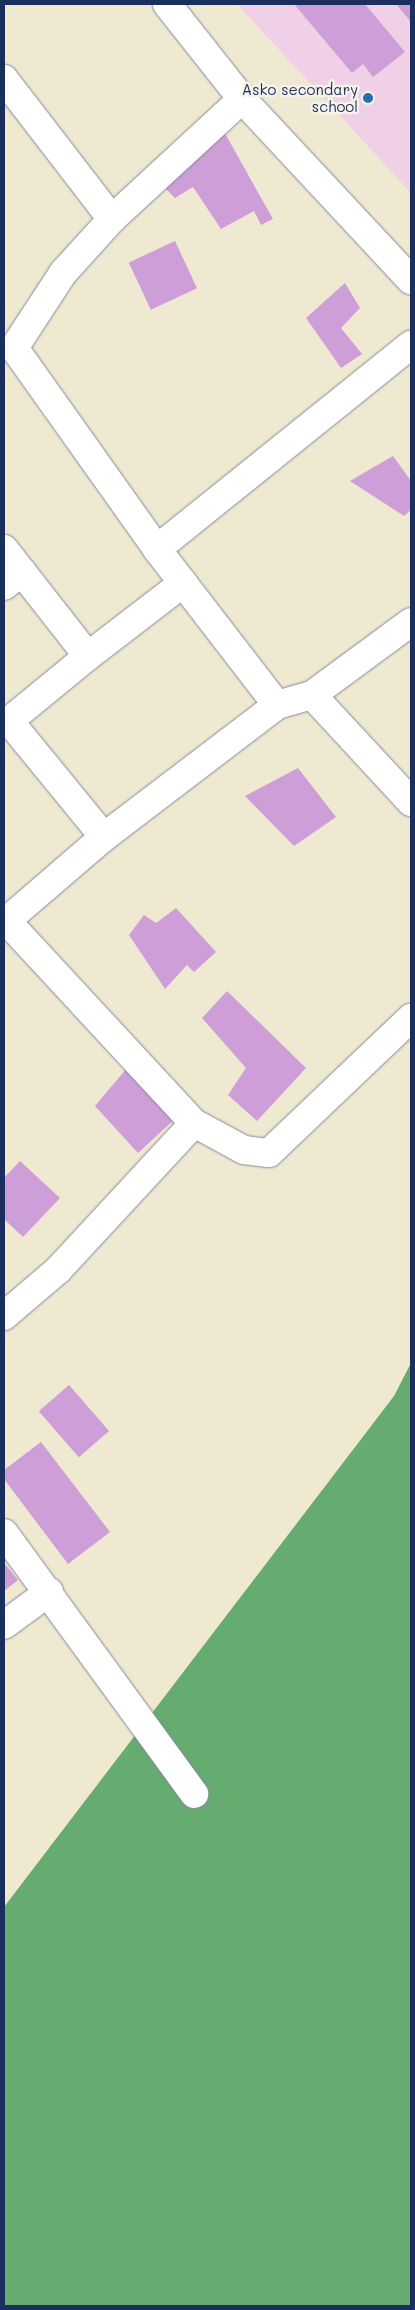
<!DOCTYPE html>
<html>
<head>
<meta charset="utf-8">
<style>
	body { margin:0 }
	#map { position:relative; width:415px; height:2310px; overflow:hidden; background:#efe9d1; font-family:Mali,sans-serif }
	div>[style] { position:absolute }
	.built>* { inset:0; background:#efd0e6 }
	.forest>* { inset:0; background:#66ab70 }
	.building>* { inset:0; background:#ce9ed8; transform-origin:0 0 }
	.roads { filter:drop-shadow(0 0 1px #858c98) drop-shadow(0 0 1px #858c98) }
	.minor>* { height:28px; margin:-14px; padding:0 14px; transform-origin:14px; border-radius:14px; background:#fff }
	.dots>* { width:14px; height:14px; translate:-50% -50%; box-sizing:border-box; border:2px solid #f7f3e8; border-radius:50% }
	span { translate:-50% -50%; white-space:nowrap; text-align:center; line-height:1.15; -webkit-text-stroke:5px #f7f3e8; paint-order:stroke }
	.poi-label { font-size:15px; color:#1b2f5e }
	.right { translate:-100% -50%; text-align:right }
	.frame { position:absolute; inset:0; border:5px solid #1b2f5e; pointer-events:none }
</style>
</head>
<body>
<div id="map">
	<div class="built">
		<div style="clip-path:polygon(237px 4px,411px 4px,411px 193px)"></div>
	</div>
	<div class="forest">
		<div style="clip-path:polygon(411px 1363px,411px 2306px,4px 2306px,4px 1907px,394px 1396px)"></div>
	</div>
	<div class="building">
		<div style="clip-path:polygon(294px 4px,365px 4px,405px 52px,373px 77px,363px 64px,352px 73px)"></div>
		<div style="clip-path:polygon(396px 4px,411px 4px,411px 22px)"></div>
		<div style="clip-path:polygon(218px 121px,273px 219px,261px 225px,254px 211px,221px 229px,193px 187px,175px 198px,161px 184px)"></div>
		<div style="left:175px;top:241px;width:52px;height:51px;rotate:65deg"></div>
		<div style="clip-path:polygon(345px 283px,360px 308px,341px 328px,362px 354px,341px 368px,306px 318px)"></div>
		<div style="clip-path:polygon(393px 456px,411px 481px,411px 510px,404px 516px,350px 481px)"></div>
		<div style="clip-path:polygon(298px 768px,336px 817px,294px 846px,245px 796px)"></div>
		<div style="clip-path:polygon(176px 908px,216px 952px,194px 972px,187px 965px,165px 989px,129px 935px,144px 915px,156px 923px)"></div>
		<div style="clip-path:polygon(227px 991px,306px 1068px,257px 1121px,228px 1095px,246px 1068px,202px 1018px)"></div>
		<div style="clip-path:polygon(127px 1068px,177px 1117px,138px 1153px,95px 1106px)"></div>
		<div style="clip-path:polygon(20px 1161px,60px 1198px,23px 1237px,4px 1219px,4px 1178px)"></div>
		<div style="left:69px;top:1385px;width:61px;height:40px;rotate:49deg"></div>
		<div style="clip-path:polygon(41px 1442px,110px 1532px,68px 1564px,4px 1479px,4px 1470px)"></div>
		<div style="clip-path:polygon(4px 1563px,18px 1580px,4px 1591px)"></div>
	</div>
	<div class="roads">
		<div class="minor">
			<div style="left:167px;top:4px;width:121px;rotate:51.7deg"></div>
			<div style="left:242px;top:99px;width:248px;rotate:47deg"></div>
			<div style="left:4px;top:79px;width:177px;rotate:52.4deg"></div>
			<div style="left:112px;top:219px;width:177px;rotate:-42.7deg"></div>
			<div style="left:4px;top:549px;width:136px;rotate:51.9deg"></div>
			<div style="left:157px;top:549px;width:326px;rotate:-38.8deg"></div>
			<div style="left:4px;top:586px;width:23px;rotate:-38deg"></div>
			<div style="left:312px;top:695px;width:146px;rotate:47.2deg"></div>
			<div style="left:277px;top:705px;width:36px;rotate:-16deg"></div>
			<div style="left:312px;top:695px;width:123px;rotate:-36.4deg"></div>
			<div style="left:104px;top:837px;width:150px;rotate:-129.3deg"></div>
			<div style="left:9px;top:721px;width:102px;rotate:-39.4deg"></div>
			<div style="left:88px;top:656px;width:120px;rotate:-37.5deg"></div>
			<div style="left:4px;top:918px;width:280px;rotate:47.2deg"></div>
			<div style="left:194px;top:1123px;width:57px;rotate:28.4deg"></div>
			<div style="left:244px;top:1150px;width:25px;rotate:7deg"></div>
			<div style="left:269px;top:1153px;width:196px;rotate:-43.6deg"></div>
			<div style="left:4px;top:923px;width:132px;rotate:-40.7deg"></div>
			<div style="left:104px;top:837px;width:218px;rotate:-37.3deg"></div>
			<div style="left:277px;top:705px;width:197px;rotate:-127.6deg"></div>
			<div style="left:157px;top:549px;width:247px;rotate:-125.4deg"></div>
			<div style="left:14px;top:348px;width:90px;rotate:-56.8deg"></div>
			<div style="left:63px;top:273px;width:73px;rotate:-47.8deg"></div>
			<div style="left:4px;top:1316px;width:71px;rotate:-40.4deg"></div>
			<div style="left:58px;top:1270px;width:200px;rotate:-47.2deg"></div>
			<div style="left:4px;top:1533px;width:323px;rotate:53.9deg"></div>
			<div style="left:4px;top:1625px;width:56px;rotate:-36.3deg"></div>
		</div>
	</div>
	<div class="dots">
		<div style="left:368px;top:98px;background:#1f6fb2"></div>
	</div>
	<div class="poi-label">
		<span class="right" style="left:358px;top:98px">Asko secondary<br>school</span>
	</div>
	<div class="frame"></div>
</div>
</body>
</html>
